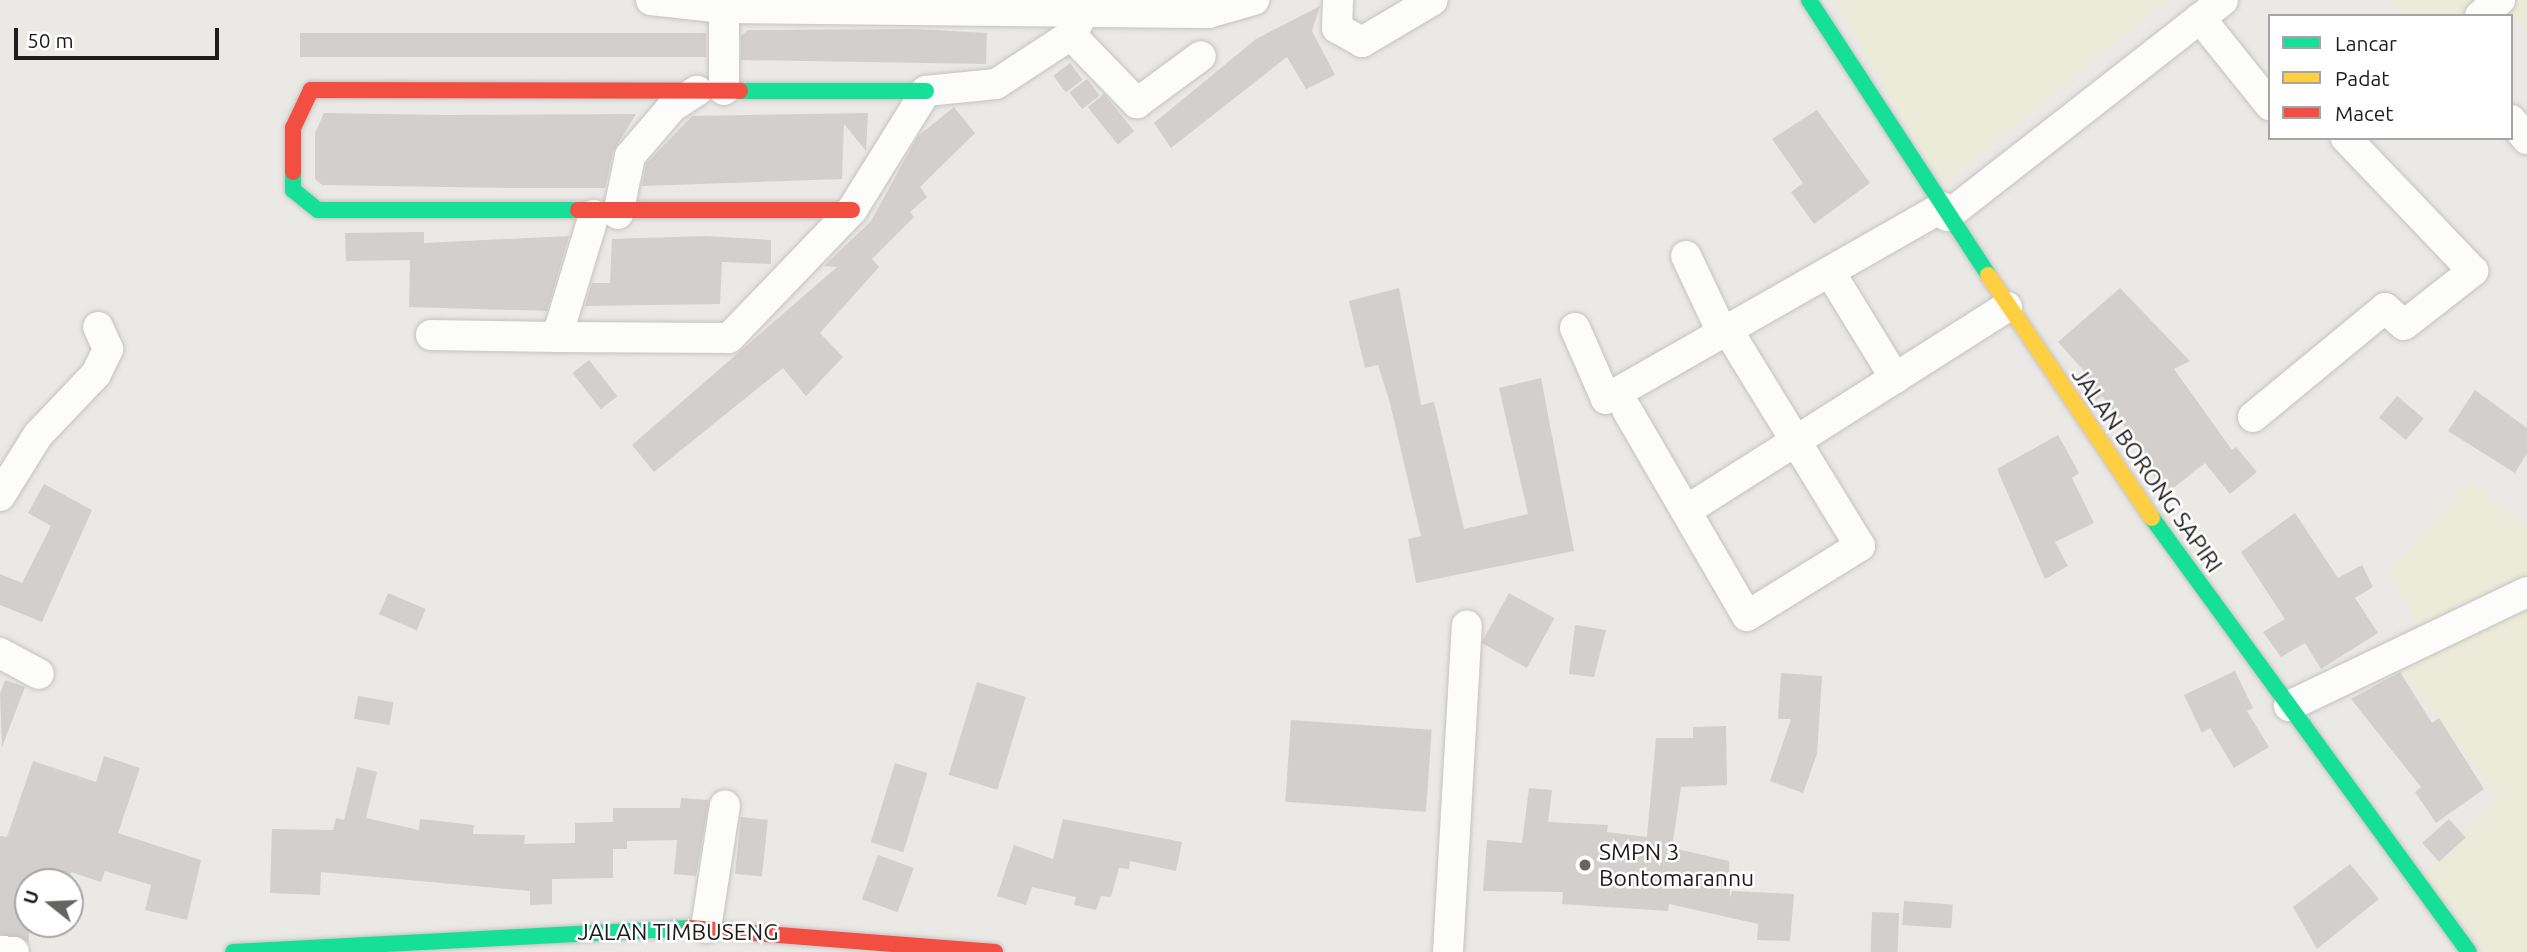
<!DOCTYPE html>
<html>
<head>
<meta charset="utf-8">
<style>
	body { margin:0 }
	#map { position:relative; width:2527px; height:952px; overflow:hidden; background:#ebe9e6; font-family:Ubuntu,sans-serif }
	div>[style] { position:absolute }
	.farmland>* { inset:0; background:#ecebd9 }
	.building>* { inset:0; background:#d2cfcd; transform-origin:0 0 }
	.roads { filter:drop-shadow(0 0 2px #c4c3c2) drop-shadow(0 0 2px #c4c3c2) }
	.street>* { height:30px; margin:-15px; padding:0 15px; transform-origin:15px; border-radius:15px; background:#fcfcfb }
	.fast>* { height:16px; margin:-8px; padding:0 8px; transform-origin:8px; border-radius:8px; background:#16e098 }
	.slow>* { height:16px; margin:-8px; padding:0 8px; transform-origin:8px; border-radius:8px; background:#ffcf43 }
	.jam>* { height:16px; margin:-8px; padding:0 8px; transform-origin:8px; border-radius:8px; background:#f24e42 }
	.dots>* { width:19px; height:19px; translate:-50% -50%; box-sizing:border-box; border:4px solid #fff; border-radius:50% }
	span { translate:-50% -50%; white-space:nowrap; text-align:center; line-height:1.15; -webkit-text-stroke:5px #fff; paint-order:stroke }
	.street-label { font-size:23px; color:#1d1d1d }
	.poi-label { font-size:23px; color:#1d1d1d }
	.left { translate:0 -50%; text-align:left }
	.legend { position:absolute; left:2268px; top:14px; width:245px; height:126px; box-sizing:border-box; background:#fff; border:2px solid #a5a5a5; margin:0; padding:9px 12px; list-style:none; font-size:21px; color:#1d1d1d }
	.legend li { display:flex; align-items:center; gap:14px; height:35px }
	.legend b { width:35px; border:2px solid #a5a5a5 }
	.north { position:absolute; left:14px; top:868px; width:70px; height:70px; box-sizing:border-box; background:#fff; border:2px solid #a5a5a5; border-radius:50%; rotate:288deg; font-size:19px; font-weight:700; line-height:28px; text-align:center; color:#1d1d1d }
	.north::after { content:''; display:block; margin:auto; width:24px; height:32px; background:#656463; clip-path:polygon(50% 0,100% 100%,50% 72%,0 100%) }
	.scale { position:absolute; left:14px; top:28px; width:205px; height:32px; box-sizing:border-box; border:4px solid #1d1d1d; border-top:0; padding-left:9px; font-size:21px; line-height:24px; white-space:nowrap; color:#1d1d1d; -webkit-text-stroke:5px #fff; paint-order:stroke }
</style>
</head>
<body>
<div id="map">
	<div class="farmland">
		<div style="clip-path:polygon(1834px 0,2167px 0,1946px 182px,1928px 163px)"></div>
		<div style="clip-path:polygon(2391px 0,2527px 0,2527px 33px,2504px 6px,2494px 16px,2404px 16px)"></div>
		<div style="clip-path:polygon(2471px 483px,2527px 526px,2527px 952px,2486px 952px,2423px 875px,2498px 796px,2403px 672px,2417px 624px,2388px 571px)"></div>
	</div>
	<div class="building">
		<div style="clip-path:polygon(1320px 6px,1312px 31px,1335px 75px,1306px 89px,1287px 57px,1171px 148px,1154px 123px,1256px 39px)"></div>
		<div style="clip-path:polygon(916px 29px,987px 33px,986px 64px,741px 60px,741px 36px,748px 30px)"></div>
		<div style="left:300px;top:33px;width:406px;height:24px"></div>
		<div style="left:1070px;top:63px;width:21px;height:21px;rotate:53deg"></div>
		<div style="left:1087px;top:79px;width:21px;height:22px;rotate:53deg"></div>
		<div style="left:1104px;top:94px;width:48px;height:21px;rotate:51deg"></div>
		<div style="clip-path:polygon(954px 107px,975px 133px,920px 187px,927px 197px,910px 212px,914px 217px,872px 259px,879px 267px,820px 333px,843px 357px,806px 396px,783px 368px,654px 472px,632px 445px,837px 267px,824px 266px,871px 221px,918px 136px)"></div>
		<div style="clip-path:polygon(1817px 110px,1870px 183px,1814px 224px,1791px 192px,1803px 183px,1772px 139px)"></div>
		<div style="clip-path:polygon(324px 113px,442px 115px,636px 114px,613px 152px,605px 188px,516px 188px,322px 185px,315px 179px,315px 133px)"></div>
		<div style="clip-path:polygon(868px 113px,866px 151px,844px 124px,842px 179px,642px 186px,646px 164px,692px 116px)"></div>
		<div style="clip-path:polygon(424px 232px,424px 243px,569px 236px,547px 311px,409px 307px,410px 260px,346px 261px,345px 233px)"></div>
		<div style="clip-path:polygon(706px 236px,771px 240px,771px 264px,722px 262px,720px 304px,585px 306px,592px 283px,610px 283px,612px 239px)"></div>
		<div style="clip-path:polygon(1399px 288px,1421px 405px,1434px 402px,1464px 529px,1528px 514px,1499px 388px,1541px 378px,1574px 551px,1416px 583px,1408px 539px,1421px 536px,1390px 403px,1378px 365px,1365px 368px,1349px 301px)"></div>
		<div style="clip-path:polygon(2120px 288px,2190px 361px,2174px 369px,2232px 450px,2236px 447px,2257px 472px,2230px 494px,2205px 463px,2167px 493px,2147px 467px,2152px 463px,2102px 396px,2096px 401px,2080px 375px,2084px 371px,2058px 342px)"></div>
		<div style="left:589px;top:360px;width:46px;height:21px;rotate:52deg"></div>
		<div style="clip-path:polygon(2475px 390px,2527px 428px,2527px 453px,2515px 473px,2448px 431px)"></div>
		<div style="left:2397px;top:396px;width:35px;height:28px;rotate:40deg"></div>
		<div style="clip-path:polygon(2058px 435px,2079px 473px,2072px 478px,2094px 523px,2055px 542px,2068px 566px,2045px 579px,1997px 469px)"></div>
		<div style="clip-path:polygon(44px 484px,92px 510px,42px 622px,0 605px,0 574px,22px 583px,51px 526px,28px 513px)"></div>
		<div style="clip-path:polygon(2295px 513px,2338px 578px,2362px 565px,2373px 587px,2355px 598px,2378px 633px,2321px 669px,2305px 643px,2281px 657px,2263px 632px,2285px 619px,2241px 552px)"></div>
		<div style="left:388px;top:593px;width:41px;height:23px;rotate:23deg"></div>
		<div style="left:1509px;top:593px;width:52px;height:57px;rotate:29deg"></div>
		<div style="clip-path:polygon(1575px 625px,1606px 630px,1594px 677px,1569px 674px)"></div>
		<div style="clip-path:polygon(2235px 671px,2253px 708px,2247px 711px,2269px 747px,2234px 768px,2210px 728px,2202px 733px,2184px 695px)"></div>
		<div style="clip-path:polygon(2400px 672px,2432px 723px,2439px 718px,2484px 789px,2436px 823px,2415px 792px,2421px 787px,2351px 699px)"></div>
		<div style="clip-path:polygon(1781px 673px,1822px 676px,1817px 754px,1803px 793px,1770px 781px,1791px 719px,1778px 719px)"></div>
		<div style="clip-path:polygon(5px 680px,25px 687px,2px 747px,0 694px)"></div>
		<div style="left:977px;top:682px;width:51px;height:97px;rotate:17deg"></div>
		<div style="left:358px;top:696px;width:36px;height:23px;rotate:10deg"></div>
		<div style="left:1291px;top:720px;width:141px;height:82px;rotate:4deg"></div>
		<div style="clip-path:polygon(1726px 726px,1727px 785px,1681px 787px,1673px 841px,1677px 849px,1729px 861px,1730px 898px,1732px 891px,1794px 894px,1790px 941px,1757px 940px,1758px 924px,1669px 904px,1668px 911px,1562px 904px,1563px 892px,1483px 891px,1487px 840px,1522px 843px,1529px 788px,1552px 790px,1548px 822px,1608px 825px,1607px 832px,1647px 837px,1656px 738px,1693px 738px,1693px 727px)"></div>
		<div style="clip-path:polygon(104px 756px,140px 768px,118px 833px,201px 860px,187px 920px,145px 910px,151px 885px,105px 871px,101px 882px,71px 872px,69px 882px,28px 882px,29px 943px,0 934px,0 836px,7px 837px,33px 761px,96px 782px)"></div>
		<div style="left:895px;top:763px;width:34px;height:83px;rotate:17deg"></div>
		<div style="clip-path:polygon(357px 767px,377px 772px,366px 818px,419px 830px,420px 819px,474px 825px,473px 834px,525px 835px,524px 844px,575px 843px,575px 823px,613px 822px,613px 808px,680px 808px,681px 798px,709px 800px,696px 876px,674px 874px,677px 840px,627px 841px,627px 849px,613px 849px,613px 878px,552px 879px,552px 904px,530px 905px,530px 891px,321px 872px,320px 895px,270px 893px,272px 829px,333px 830px,336px 818px,344px 820px)"></div>
		<div style="left:741px;top:817px;width:27px;height:57px;rotate:6deg"></div>
		<div style="clip-path:polygon(1063px 819px,1182px 842px,1176px 871px,1130px 861px,1129px 869px,1119px 868px,1111px 897px,1101px 896px,1096px 910px,1074px 905px,1076px 897px,1032px 887px,1026px 905px,997px 896px,1014px 845px,1053px 859px)"></div>
		<div style="left:2449px;top:819px;width:25px;height:36px;rotate:48deg"></div>
		<div style="left:878px;top:855px;width:38px;height:47px;rotate:20deg"></div>
		<div style="clip-path:polygon(2350px 864px,2379px 899px,2317px 949px,2293px 907px)"></div>
		<div style="left:1904px;top:901px;width:49px;height:24px;rotate:4deg"></div>
		<div style="left:1872px;top:912px;width:27px;height:40px;rotate:2deg"></div>
	</div>
	<div class="roads">
		<div class="street">
			<div style="left:651px;top:0;width:73px;rotate:6.3deg"></div>
			<div style="left:724px;top:8px;width:484px;rotate:0.6deg"></div>
			<div style="left:1208px;top:13px;width:48px;rotate:-15.8deg"></div>
			<div style="left:1338px;top:0;width:28px;rotate:92deg"></div>
			<div style="left:1337px;top:28px;width:29px;rotate:29deg"></div>
			<div style="left:1362px;top:42px;width:82px;rotate:-30.6deg"></div>
			<div style="left:724px;top:8px;width:82px;rotate:90deg"></div>
			<div style="left:2480px;top:16px;width:26px;rotate:-39deg"></div>
			<div style="left:2200px;top:18px;width:112px;rotate:51.2deg"></div>
			<div style="left:1071px;top:35px;width:95px;rotate:45.9deg"></div>
			<div style="left:1137px;top:103px;width:79px;rotate:-36.3deg"></div>
			<div style="left:2511px;top:120px;width:25px;rotate:50deg"></div>
			<div style="left:618px;top:214px;width:59px;rotate:-78.3deg"></div>
			<div style="left:630px;top:156px;width:65px;rotate:-49.4deg"></div>
			<div style="left:672px;top:107px;width:30px;rotate:-33deg"></div>
			<div style="left:594px;top:215px;width:127px;rotate:106.9deg"></div>
			<div style="left:557px;top:337px;width:172px;rotate:0.3deg"></div>
			<div style="left:729px;top:338px;width:178px;rotate:-46.1deg"></div>
			<div style="left:852px;top:210px;width:140px;rotate:-58.1deg"></div>
			<div style="left:926px;top:91px;width:70px;rotate:-5.7deg"></div>
			<div style="left:996px;top:84px;width:90px;rotate:-33.2deg"></div>
			<div style="left:1071px;top:35px;width:30px;rotate:-60deg"></div>
			<div style="left:1947px;top:216px;width:350px;rotate:-38deg"></div>
			<div style="left:1686px;top:256px;width:84px;rotate:64.7deg"></div>
			<div style="left:1836px;top:282px;width:113px;rotate:58.4deg"></div>
			<div style="left:1575px;top:328px;width:77px;rotate:66.4deg"></div>
			<div style="left:1606px;top:399px;width:387px;rotate:-29.7deg"></div>
			<div style="left:431px;top:335px;width:126px;rotate:0.9deg"></div>
			<div style="left:1627px;top:410px;width:238px;rotate:59.8deg"></div>
			<div style="left:1747px;top:616px;width:133px;rotate:-31.8deg"></div>
			<div style="left:1860px;top:546px;width:237px;rotate:-121.5deg"></div>
			<div style="left:2253px;top:417px;width:171px;rotate:-39.5deg"></div>
			<div style="left:2385px;top:308px;width:25px;rotate:42deg"></div>
			<div style="left:2404px;top:325px;width:88px;rotate:-38deg"></div>
			<div style="left:2473px;top:271px;width:184px;rotate:-133.7deg"></div>
			<div style="left:0;top:496px;width:72px;rotate:-58.1deg"></div>
			<div style="left:38px;top:435px;width:84px;rotate:-46.4deg"></div>
			<div style="left:96px;top:374px;width:28px;rotate:-64deg"></div>
			<div style="left:108px;top:349px;width:24px;rotate:-114deg"></div>
			<div style="left:1687px;top:510px;width:379px;rotate:-32.4deg"></div>
			<div style="left:0;top:653px;width:44px;rotate:28.3deg"></div>
			<div style="left:2289px;top:706px;width:264px;rotate:-25.6deg"></div>
			<div style="left:706px;top:928px;width:124px;rotate:-81.2deg"></div>
			<div style="left:0;top:951px;width:14px;rotate:4deg"></div>
			<div style="left:1448px;top:952px;width:327px;rotate:-86.7deg"></div>
		</div>
		<div class="fast">
			<div style="left:1809px;top:0;width:328px;rotate:56.9deg"></div>
			<div style="left:740px;top:91px;width:186px"></div>
			<div style="left:293px;top:172px;width:18px;rotate:90deg"></div>
			<div style="left:293px;top:190px;width:32px;rotate:39deg"></div>
			<div style="left:318px;top:210px;width:260px"></div>
			<div style="left:2152px;top:518px;width:537px;rotate:53.86deg"></div>
			<div style="left:233px;top:952px;width:458px;rotate:-3deg"></div>
		</div>
		<div class="slow">
			<div style="left:1988px;top:275px;width:293px;rotate:56deg"></div>
		</div>
		<div class="jam">
			<div style="left:293px;top:172px;width:44px;rotate:-90deg"></div>
			<div style="left:293px;top:128px;width:42px;rotate:-64.7deg"></div>
			<div style="left:311px;top:90px;width:429px;rotate:0.1deg"></div>
			<div style="left:578px;top:210px;width:274px"></div>
			<div style="left:690px;top:928px;width:306px;rotate:4.5deg"></div>
		</div>
	</div>
	<div class="dots">
		<div style="left:1585px;top:865px;background:#656463"></div>
	</div>
	<div class="street-label">
		<span style="left:2147px;top:470px;rotate:55deg">JALAN BORONG SAPIRI</span>
		<span style="left:678px;top:932px">JALAN TIMBUSENG</span>
	</div>
	<div class="poi-label">
		<span class="left" style="left:1599px;top:865px">SMPN 3<br>Bontomarannu</span>
	</div>
	<ul class="legend">
	<li><b style="height:9px;background:#16e098"></b>Lancar</li>
	<li><b style="height:9px;background:#ffcf43"></b>Padat</li>
	<li><b style="height:9px;background:#f24e42"></b>Macet</li>
	</ul>
	<div class="north">U</div>
	<div class="scale">50 m</div>
</div>
</body>
</html>
